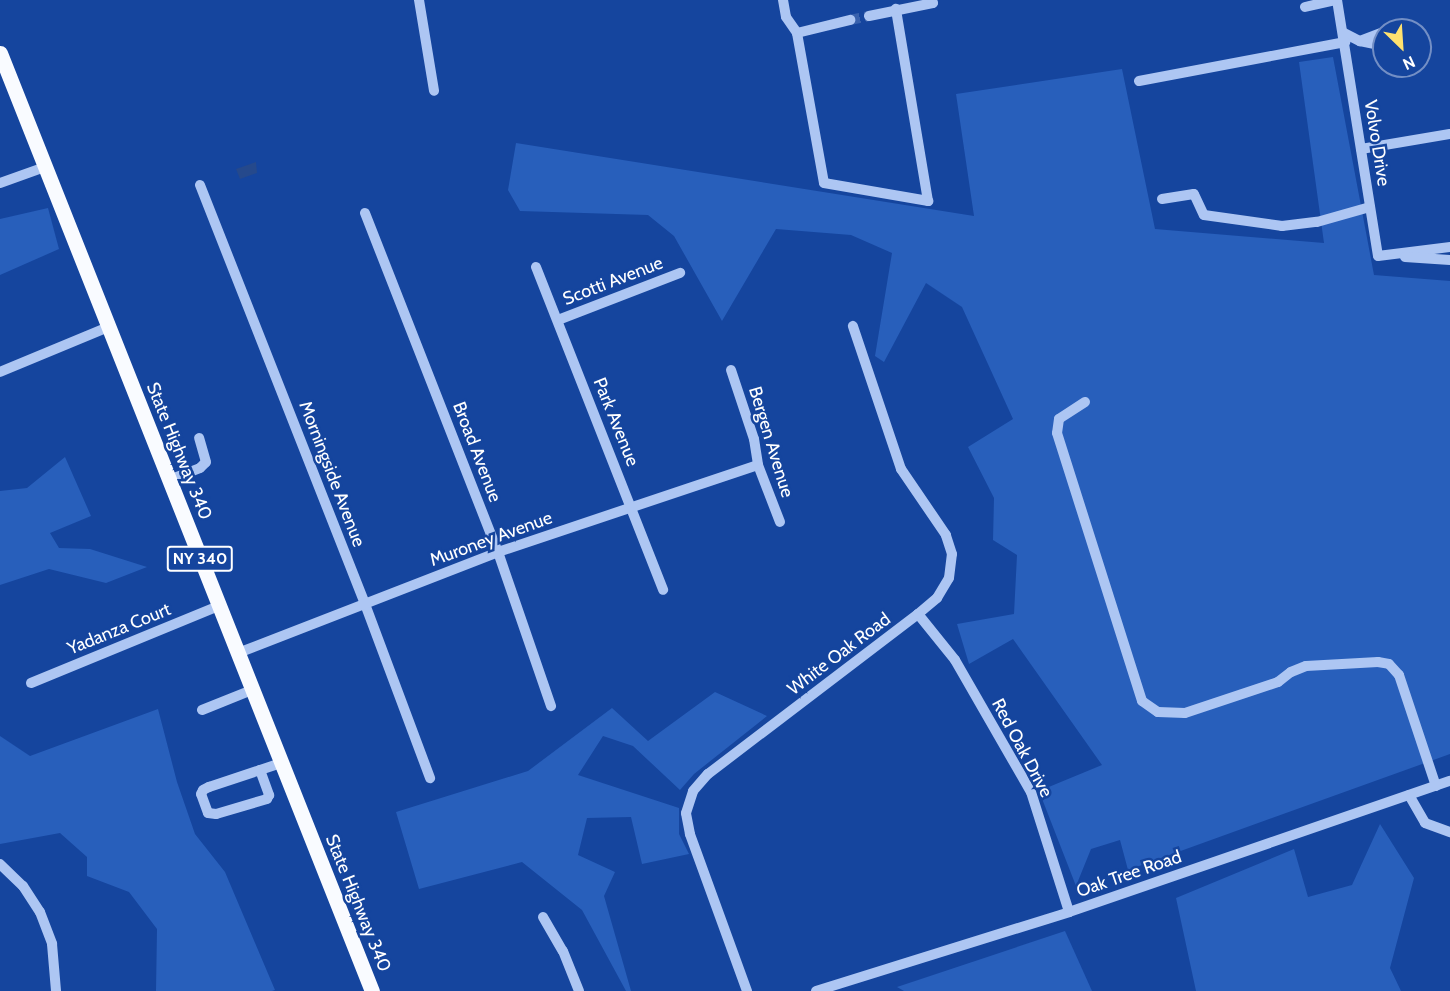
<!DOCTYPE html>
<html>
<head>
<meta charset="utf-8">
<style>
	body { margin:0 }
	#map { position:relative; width:1450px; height:991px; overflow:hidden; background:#15459e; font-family:Cabin,sans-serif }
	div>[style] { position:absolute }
	.green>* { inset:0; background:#285fbb }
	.water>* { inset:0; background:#25498c }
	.minor-tunnel>* { height:10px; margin-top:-5px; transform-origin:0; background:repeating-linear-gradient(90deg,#3861ad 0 10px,transparent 0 15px) }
	.minor>* { height:10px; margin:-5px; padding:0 5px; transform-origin:5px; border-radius:5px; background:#adc6f3 }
	.major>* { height:15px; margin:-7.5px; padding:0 7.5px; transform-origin:7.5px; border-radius:7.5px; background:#f9fbff }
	span { translate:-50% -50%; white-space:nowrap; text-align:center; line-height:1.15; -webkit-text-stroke:5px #15459e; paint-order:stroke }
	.shield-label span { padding:2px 4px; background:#15459e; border:2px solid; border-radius:4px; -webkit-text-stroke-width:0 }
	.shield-label { font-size:16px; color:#fff; font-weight:700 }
	.street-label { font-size:18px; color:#fff }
	.north { position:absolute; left:1372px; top:18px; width:60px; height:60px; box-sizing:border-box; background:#15459e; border:2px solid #738fc5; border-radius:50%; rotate:155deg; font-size:16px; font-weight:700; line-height:24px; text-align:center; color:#fff }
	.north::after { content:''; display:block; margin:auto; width:21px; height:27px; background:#ffe26f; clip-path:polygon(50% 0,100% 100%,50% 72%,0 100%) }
</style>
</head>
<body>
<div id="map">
	<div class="green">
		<div style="clip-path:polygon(1333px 57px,1374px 275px,1450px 281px,1450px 754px,1128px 870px,1120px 840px,1091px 849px,1076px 886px,1039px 791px,1102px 765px,1013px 639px,969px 664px,957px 624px,1014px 614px,1017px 555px,993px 540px,994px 498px,968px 447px,1013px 419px,962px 307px,926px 283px,884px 362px,875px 356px,892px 253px,851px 235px,776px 229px,722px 321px,674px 236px,648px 215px,520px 211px,508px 190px,516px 143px,974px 216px,956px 94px,1122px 69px,1155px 229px,1324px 243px,1299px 62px)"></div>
		<div style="clip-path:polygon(48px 208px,59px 249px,0 275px,0 219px)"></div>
		<div style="clip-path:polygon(65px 457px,91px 516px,50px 533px,59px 548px,90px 549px,147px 567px,106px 583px,49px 569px,0 585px,0 491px,27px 488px)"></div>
		<div style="clip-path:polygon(715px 692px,767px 716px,694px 774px,680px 790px,633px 746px,603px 736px,578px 775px,679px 808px,679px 834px,689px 854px,642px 864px,631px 817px,587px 818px,578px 855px,615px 872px,604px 896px,631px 991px,626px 991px,582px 910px,522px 862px,419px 889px,396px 812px,528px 771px,612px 708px,648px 741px)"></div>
		<div style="clip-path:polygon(158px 709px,177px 782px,195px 834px,225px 872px,275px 990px,272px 991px,156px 991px,157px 929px,129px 892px,87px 876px,87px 857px,60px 833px,0 844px,0 736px,30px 756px)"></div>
		<div style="clip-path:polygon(1380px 824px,1414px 878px,1390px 968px,1401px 991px,1196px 991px,1176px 898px,1294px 849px,1308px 897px,1352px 885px)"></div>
		<div style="clip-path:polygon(1065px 931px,1092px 991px,904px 991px,897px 987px)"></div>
	</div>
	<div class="water">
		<div style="clip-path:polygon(256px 162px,257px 173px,240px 179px,236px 169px)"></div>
	</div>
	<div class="minor-tunnel">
		<div style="left:850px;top:20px;width:19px;rotate:-12deg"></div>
	</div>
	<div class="minor">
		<div style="left:419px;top:0;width:92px;rotate:80.6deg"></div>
		<div style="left:783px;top:0;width:17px;rotate:80deg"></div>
		<div style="left:786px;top:17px;width:19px;rotate:55deg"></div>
		<div style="left:797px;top:33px;width:152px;rotate:79.8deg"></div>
		<div style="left:824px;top:183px;width:106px;rotate:9.8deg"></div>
		<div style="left:928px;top:201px;width:195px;rotate:-99.5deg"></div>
		<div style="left:1337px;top:0;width:259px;rotate:80.9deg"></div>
		<div style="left:1305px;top:7px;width:31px;rotate:-13deg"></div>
		<div style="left:869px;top:16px;width:65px;rotate:-11.5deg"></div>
		<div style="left:933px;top:3px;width:3px;rotate:-108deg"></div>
		<div style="left:1390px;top:30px;width:9px;rotate:-21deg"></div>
		<div style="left:797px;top:33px;width:55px;rotate:-13.8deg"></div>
		<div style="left:1344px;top:33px;width:18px;rotate:27deg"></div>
		<div style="left:1360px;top:41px;width:25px;rotate:12deg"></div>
		<div style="left:1360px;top:41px;width:26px;rotate:-21deg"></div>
		<div style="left:1139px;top:81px;width:210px;rotate:-10.7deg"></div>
		<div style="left:1361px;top:149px;width:90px;rotate:-9.6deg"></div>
		<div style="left:0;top:183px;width:48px;rotate:-19.6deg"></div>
		<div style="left:200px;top:185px;width:450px;rotate:68.5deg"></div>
		<div style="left:365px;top:604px;width:186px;rotate:69.5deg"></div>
		<div style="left:1162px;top:199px;width:32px;rotate:-9deg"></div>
		<div style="left:1194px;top:194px;width:23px;rotate:65deg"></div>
		<div style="left:1204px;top:215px;width:79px;rotate:8deg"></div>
		<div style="left:1282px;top:226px;width:35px;rotate:-7deg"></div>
		<div style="left:1317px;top:222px;width:55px;rotate:-15.8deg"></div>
		<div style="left:365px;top:213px;width:364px;rotate:68.6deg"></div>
		<div style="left:498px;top:552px;width:163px;rotate:71deg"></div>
		<div style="left:1378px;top:256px;width:73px;rotate:-7.1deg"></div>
		<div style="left:1405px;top:257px;width:45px;rotate:3.8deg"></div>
		<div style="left:536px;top:267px;width:347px;rotate:68.5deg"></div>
		<div style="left:558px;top:320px;width:131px;rotate:-21.1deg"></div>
		<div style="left:731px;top:370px;width:73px;rotate:71.6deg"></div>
		<div style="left:754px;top:439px;width:26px;rotate:81deg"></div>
		<div style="left:758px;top:465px;width:61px;rotate:68.9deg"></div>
		<div style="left:0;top:372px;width:117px;rotate:-22.6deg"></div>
		<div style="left:1085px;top:402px;width:31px;rotate:147deg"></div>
		<div style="left:1059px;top:419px;width:14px;rotate:98deg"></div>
		<div style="left:1057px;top:433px;width:281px;rotate:72.4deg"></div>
		<div style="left:1142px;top:701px;width:19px;rotate:35deg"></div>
		<div style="left:1158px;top:712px;width:27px;rotate:2deg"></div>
		<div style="left:1185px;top:713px;width:98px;rotate:-18.4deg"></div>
		<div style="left:1278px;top:682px;width:16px;rotate:-38deg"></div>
		<div style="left:1291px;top:672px;width:16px;rotate:-22deg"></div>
		<div style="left:1306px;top:666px;width:72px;rotate:-3.2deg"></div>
		<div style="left:1378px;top:662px;width:11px;rotate:10deg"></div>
		<div style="left:1389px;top:664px;width:15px;rotate:48deg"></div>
		<div style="left:1399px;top:675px;width:117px;rotate:71.6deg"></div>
		<div style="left:169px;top:480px;width:33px;rotate:-21deg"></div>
		<div style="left:200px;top:468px;width:8px;rotate:-45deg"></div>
		<div style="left:206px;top:462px;width:25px;rotate:-106deg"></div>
		<div style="left:918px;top:614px;width:59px;rotate:51.2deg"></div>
		<div style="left:955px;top:660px;width:152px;rotate:60.1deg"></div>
		<div style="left:1031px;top:792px;width:126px;rotate:72.4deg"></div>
		<div style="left:238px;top:653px;width:279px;rotate:-21.2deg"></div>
		<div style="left:498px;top:552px;width:274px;rotate:-18.5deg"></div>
		<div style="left:31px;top:683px;width:203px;rotate:-22.3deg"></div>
		<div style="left:202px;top:710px;width:54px;rotate:-21.8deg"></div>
		<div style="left:260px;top:770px;width:27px;rotate:70deg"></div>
		<div style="left:269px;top:795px;width:4px;rotate:117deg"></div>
		<div style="left:267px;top:799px;width:53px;rotate:163.6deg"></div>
		<div style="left:216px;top:814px;width:8px;rotate:-173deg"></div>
		<div style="left:208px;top:813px;width:20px;rotate:-110deg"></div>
		<div style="left:201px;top:794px;width:4px;rotate:-63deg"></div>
		<div style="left:203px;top:790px;width:7px;rotate:-27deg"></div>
		<div style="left:209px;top:787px;width:76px;rotate:-18.4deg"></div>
		<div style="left:1409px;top:795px;width:32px;rotate:60deg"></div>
		<div style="left:1425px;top:823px;width:27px;rotate:20deg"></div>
		<div style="left:0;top:864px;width:32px;rotate:44deg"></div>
		<div style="left:23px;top:886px;width:31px;rotate:57deg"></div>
		<div style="left:40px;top:912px;width:34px;rotate:69deg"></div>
		<div style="left:52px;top:944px;width:47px;rotate:85.1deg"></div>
		<div style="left:543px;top:917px;width:39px;rotate:60deg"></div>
		<div style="left:563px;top:951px;width:43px;rotate:68.2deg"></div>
		<div style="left:747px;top:991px;width:167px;rotate:-110deg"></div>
		<div style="left:690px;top:834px;width:21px;rotate:-101deg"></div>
		<div style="left:686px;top:813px;width:23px;rotate:-72deg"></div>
		<div style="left:693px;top:791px;width:23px;rotate:-49deg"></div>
		<div style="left:708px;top:774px;width:264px;rotate:-37.3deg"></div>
		<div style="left:918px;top:614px;width:25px;rotate:-40deg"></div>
		<div style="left:937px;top:598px;width:23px;rotate:-59deg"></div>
		<div style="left:949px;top:578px;width:24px;rotate:-83deg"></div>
		<div style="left:952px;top:554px;width:20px;rotate:-108deg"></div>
		<div style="left:946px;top:535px;width:80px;rotate:-124.3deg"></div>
		<div style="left:901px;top:469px;width:151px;rotate:-108.6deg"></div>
		<div style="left:816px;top:991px;width:265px;rotate:-17.3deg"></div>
		<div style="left:1069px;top:912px;width:403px;rotate:-19deg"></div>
	</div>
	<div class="major">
		<div style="left:0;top:53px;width:1009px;rotate:68.37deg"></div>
	</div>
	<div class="shield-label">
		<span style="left:200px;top:559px">NY 340</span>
	</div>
	<div class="street-label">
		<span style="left:1377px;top:143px;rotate:81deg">Volvo Drive</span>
		<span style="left:613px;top:281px;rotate:-21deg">Scotti Avenue</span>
		<span style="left:616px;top:422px;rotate:68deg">Park Avenue</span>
		<span style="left:771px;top:442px;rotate:73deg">Bergen Avenue</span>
		<span style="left:179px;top:451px;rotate:68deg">State Highway 340</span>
		<span style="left:477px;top:452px;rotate:69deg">Broad Avenue</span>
		<span style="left:332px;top:474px;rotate:69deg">Morningside Avenue</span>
		<span style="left:491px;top:539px;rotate:-20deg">Muroney Avenue</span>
		<span style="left:119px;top:629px;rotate:-22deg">Yadanza Court</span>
		<span style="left:839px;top:654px;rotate:-37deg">White Oak Road</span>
		<span style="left:1022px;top:748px;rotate:62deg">Red Oak Drive</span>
		<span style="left:1129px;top:874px;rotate:-19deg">Oak Tree Road</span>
		<span style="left:358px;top:903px;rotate:68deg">State Highway 340</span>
	</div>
	<div class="north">N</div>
</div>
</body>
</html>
